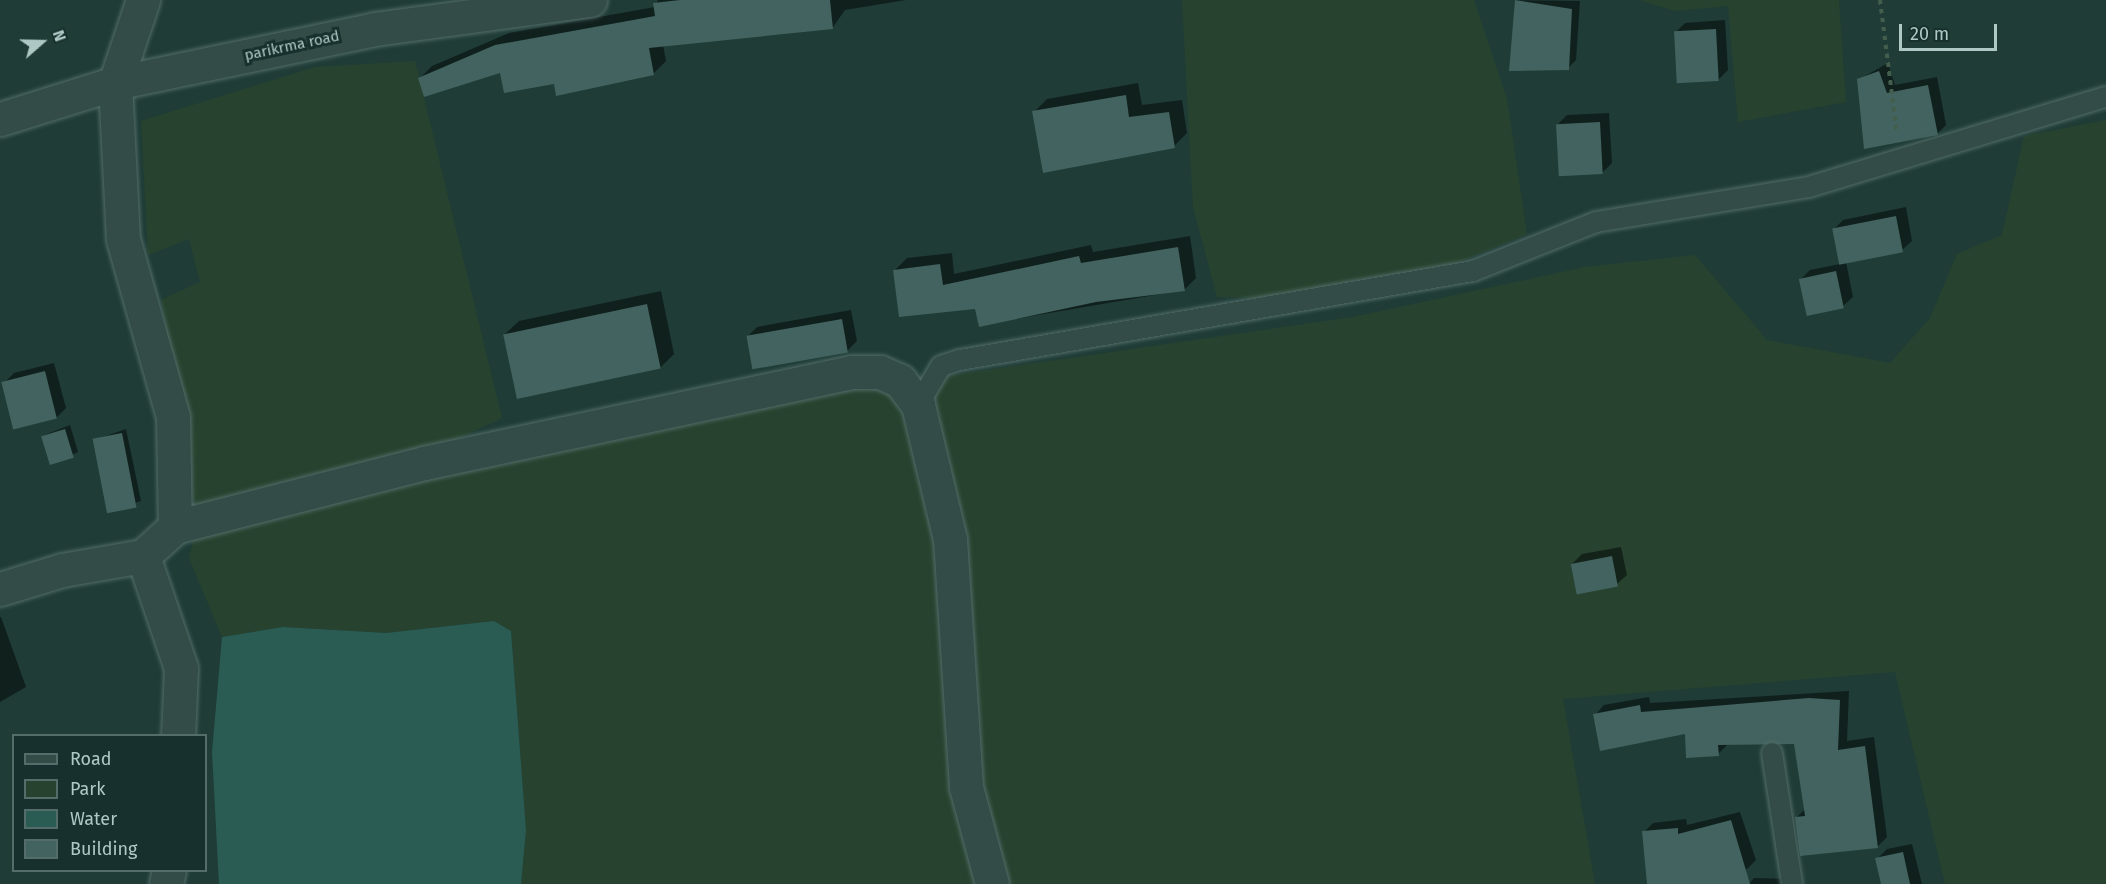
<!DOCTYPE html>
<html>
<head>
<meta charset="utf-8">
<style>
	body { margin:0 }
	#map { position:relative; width:2106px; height:884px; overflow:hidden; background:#1f3c37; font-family:"Fira Sans",sans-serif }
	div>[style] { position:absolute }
	.green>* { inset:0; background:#27432f }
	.water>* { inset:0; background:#2a5c54 }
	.shadow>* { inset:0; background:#0007 }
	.building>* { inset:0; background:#42635f; transform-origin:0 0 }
	.path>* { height:4px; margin-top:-2px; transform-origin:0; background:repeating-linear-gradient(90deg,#435e4d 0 4.5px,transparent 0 9px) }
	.roads { filter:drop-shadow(0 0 2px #536c69) drop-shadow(0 0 2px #536c69) }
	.service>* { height:20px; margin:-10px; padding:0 10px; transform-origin:10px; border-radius:10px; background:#334c48 }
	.minor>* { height:33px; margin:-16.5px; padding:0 16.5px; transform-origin:16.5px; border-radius:16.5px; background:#334c48 }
	.tertiary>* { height:33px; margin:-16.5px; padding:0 16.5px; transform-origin:16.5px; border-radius:16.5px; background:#334c48 }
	span { translate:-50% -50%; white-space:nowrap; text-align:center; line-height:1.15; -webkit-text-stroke:6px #18302d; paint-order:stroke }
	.street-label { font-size:15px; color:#aec8c5 }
	.legend { position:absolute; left:12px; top:734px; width:195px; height:138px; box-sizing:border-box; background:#18302d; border:2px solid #546d6a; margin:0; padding:8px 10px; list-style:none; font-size:18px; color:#aec8c5 }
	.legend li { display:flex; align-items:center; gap:12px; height:30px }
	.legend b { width:30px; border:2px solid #546d6a }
	.north { position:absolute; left:12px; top:12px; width:60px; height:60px; -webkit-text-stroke:4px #18302d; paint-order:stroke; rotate:70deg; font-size:16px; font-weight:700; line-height:24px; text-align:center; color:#aec8c5 }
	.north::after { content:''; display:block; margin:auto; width:21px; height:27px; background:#aec8c5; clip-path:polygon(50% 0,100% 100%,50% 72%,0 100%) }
	.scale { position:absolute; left:1899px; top:24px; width:98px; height:27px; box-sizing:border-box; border:3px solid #aec8c5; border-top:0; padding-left:8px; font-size:18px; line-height:21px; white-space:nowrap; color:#aec8c5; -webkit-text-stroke:4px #18302d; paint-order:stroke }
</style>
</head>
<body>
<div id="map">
	<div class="green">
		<div style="clip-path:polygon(1182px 0,1474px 0,1507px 99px,1527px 234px,1404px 285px,1316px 300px,1217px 297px,1193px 207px)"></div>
		<div style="clip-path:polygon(1640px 0,1839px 0,1846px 102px,1738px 122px,1728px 6px,1675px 11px)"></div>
		<div style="clip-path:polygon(415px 61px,502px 418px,447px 444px,195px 510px,161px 300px,200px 282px,189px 239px,148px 255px,141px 121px,315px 67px)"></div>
		<div style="clip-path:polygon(2106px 120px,2106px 884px,1945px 884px,1895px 672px,1563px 699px,1595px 884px,521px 884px,526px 830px,511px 631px,493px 621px,386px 633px,283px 627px,222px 637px,189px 558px,197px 525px,834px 392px,1353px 317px,1585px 267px,1695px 255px,1767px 340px,1890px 363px,1930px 318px,1957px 254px,2002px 235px,2024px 136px)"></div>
	</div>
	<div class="water">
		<div style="clip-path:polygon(494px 621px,511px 631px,526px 830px,521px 884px,219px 884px,212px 752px,222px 637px,283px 627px,386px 633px)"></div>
	</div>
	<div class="shadow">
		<div style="clip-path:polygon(658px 0,906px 0,845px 10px,833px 27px,663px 45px,666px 61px,654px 73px,555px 82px,501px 72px,419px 79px,432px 66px,509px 33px,655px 7px)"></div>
		<div style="clip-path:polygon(1516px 0,1580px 1px,1576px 60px,1568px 68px,1510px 69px)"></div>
		<div style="clip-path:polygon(1725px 20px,1728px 70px,1718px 80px,1675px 33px,1685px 23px)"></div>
		<div style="clip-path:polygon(1888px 63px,1895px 85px,1937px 77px,1946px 125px,1937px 134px,1858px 80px)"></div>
		<div style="clip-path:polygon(1138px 83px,1142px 105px,1182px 100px,1187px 133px,1174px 146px,1034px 112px,1047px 99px)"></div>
		<div style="clip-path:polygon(1609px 113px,1612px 163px,1602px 173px,1557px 125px,1567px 115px)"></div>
		<div style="clip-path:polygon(1906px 207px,1912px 241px,1902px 250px,1846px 262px,1853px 297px,1843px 306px,1800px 280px,1810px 270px,1840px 264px,1834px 229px,1843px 220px)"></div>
		<div style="clip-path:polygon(1190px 236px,1196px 278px,1184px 290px,980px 325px,976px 307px,895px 270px,907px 258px,952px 253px,954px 274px,1091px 245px,1093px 252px)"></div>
		<div style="clip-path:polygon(661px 291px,674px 354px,660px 368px,504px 335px,519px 321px)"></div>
		<div style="clip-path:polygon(851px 310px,857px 341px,847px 351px,747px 337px,757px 327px)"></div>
		<div style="clip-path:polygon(54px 363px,66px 408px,56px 418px,4px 383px,14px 373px)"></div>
		<div style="clip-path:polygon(70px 425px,78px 452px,51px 464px,42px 436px)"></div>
		<div style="clip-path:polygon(126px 429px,141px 501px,112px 511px,94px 440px)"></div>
		<div style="clip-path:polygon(1621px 547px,1627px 575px,1617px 584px,1572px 564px,1582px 554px)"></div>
		<div style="clip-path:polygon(1px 617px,26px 687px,0 702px,0 617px)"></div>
		<div style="clip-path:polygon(1849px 691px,1847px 741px,1874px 737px,1887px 837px,1878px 846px,1796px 818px,1806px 808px,1796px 743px,1728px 744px,1718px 754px,1686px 732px,1595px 715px,1604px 705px,1649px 697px,1650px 703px)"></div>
		<div style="clip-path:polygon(1740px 812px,1756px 860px,1747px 869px,1696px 879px,1697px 884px,1649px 884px,1644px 832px,1653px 823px,1686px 819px,1687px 825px)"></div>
		<div style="clip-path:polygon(1912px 844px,1922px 884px,1883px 884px,1877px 859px,1887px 849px)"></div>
		<div style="clip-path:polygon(1754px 878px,1789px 879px,1790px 884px,1749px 884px)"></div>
	</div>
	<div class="building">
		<div style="clip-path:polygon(680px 0,830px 0,833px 29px,649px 48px,654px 75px,556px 96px,554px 84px,504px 93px,500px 73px,424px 97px,418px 78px,495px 45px,655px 16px,653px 3px)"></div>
		<div style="clip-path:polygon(1515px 0,1572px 9px,1569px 70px,1509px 71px)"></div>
		<div style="left:1716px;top:29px;width:52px;height:42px;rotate:87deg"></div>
		<div style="clip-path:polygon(1879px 71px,1887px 93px,1928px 85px,1938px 135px,1864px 149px,1857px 79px)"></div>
		<div style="clip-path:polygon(1126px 95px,1129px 117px,1169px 112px,1175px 148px,1043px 173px,1032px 111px)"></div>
		<div style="left:1600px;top:122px;width:52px;height:44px;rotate:87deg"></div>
		<div style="left:1896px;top:216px;width:37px;height:65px;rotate:79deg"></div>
		<div style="clip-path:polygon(1178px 247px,1185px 291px,1096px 302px,979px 327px,975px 309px,899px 317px,893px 270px,940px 264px,943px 285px,1079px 256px,1081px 263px)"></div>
		<div style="left:1836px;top:271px;width:38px;height:38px;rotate:78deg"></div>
		<div style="left:647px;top:304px;width:66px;height:147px;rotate:78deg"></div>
		<div style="left:842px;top:319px;width:34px;height:97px;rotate:80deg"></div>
		<div style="left:45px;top:371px;width:49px;height:45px;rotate:76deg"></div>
		<div style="left:65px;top:429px;width:30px;height:25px;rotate:73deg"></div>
		<div style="left:122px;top:433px;width:76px;height:30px;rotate:79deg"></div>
		<div style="left:1612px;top:556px;width:31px;height:42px;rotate:79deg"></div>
		<div style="clip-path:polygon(1809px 698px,1840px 700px,1838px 750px,1865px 746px,1878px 848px,1800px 856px,1795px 817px,1805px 816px,1794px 744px,1718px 745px,1719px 756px,1686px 758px,1685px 734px,1600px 751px,1593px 714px,1640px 705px,1641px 712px)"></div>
		<div style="clip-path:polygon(1731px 820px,1750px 884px,1647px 884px,1642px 831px,1678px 828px,1678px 834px)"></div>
		<div style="clip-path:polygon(1903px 852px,1910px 884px,1881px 884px,1875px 858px)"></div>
	</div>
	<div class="path">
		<div style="left:1880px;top:0;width:135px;rotate:82.8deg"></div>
	</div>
	<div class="roads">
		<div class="service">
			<div style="left:918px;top:405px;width:45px;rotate:-59.5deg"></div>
			<div style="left:941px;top:366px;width:20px;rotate:-18deg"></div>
			<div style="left:960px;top:360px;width:521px;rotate:-9.84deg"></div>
			<div style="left:1473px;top:271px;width:132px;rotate:-21.7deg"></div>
			<div style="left:1596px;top:222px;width:216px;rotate:-9.3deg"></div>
			<div style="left:1809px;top:187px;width:310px;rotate:-16.9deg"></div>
			<div style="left:1772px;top:753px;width:133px;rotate:81.3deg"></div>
		</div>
		<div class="minor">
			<div style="left:143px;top:0;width:88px;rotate:108.6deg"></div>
			<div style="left:115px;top:83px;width:156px;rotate:87.1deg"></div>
			<div style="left:123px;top:239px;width:185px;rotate:74.3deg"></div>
			<div style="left:173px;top:417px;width:110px;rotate:89deg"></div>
			<div style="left:175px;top:527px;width:43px;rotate:137.8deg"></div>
			<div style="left:143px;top:556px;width:118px;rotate:71.3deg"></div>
			<div style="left:181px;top:668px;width:68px;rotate:92.5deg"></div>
			<div style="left:175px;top:527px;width:257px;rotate:-14.4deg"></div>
			<div style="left:424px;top:463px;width:438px;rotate:-12deg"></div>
			<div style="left:852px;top:372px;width:28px"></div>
			<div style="left:880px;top:372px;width:22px;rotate:24deg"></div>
			<div style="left:900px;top:381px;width:30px;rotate:53deg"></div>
			<div style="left:918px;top:405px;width:138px;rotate:76.6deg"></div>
			<div style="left:950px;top:539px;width:249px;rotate:86.3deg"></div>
			<div style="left:966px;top:787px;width:100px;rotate:75deg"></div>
			<div style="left:0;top:589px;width:65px;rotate:-17deg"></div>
			<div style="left:62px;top:570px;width:82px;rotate:-9.8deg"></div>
			<div style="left:166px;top:884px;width:14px;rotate:-78deg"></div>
		</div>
		<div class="tertiary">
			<div style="left:0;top:119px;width:121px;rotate:-17.4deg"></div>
			<div style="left:115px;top:83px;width:266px;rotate:-11.7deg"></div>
			<div style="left:375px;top:29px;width:217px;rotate:-7.7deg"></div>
		</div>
	</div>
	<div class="street-label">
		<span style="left:292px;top:46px;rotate:-12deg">parikrma road</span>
	</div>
	<ul class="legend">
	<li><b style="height:8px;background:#334c48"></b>Road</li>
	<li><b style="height:16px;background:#27432f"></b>Park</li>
	<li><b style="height:16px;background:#2a5c54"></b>Water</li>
	<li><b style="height:16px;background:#42635f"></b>Building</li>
	</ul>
	<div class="north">N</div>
	<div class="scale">20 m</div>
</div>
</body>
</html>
